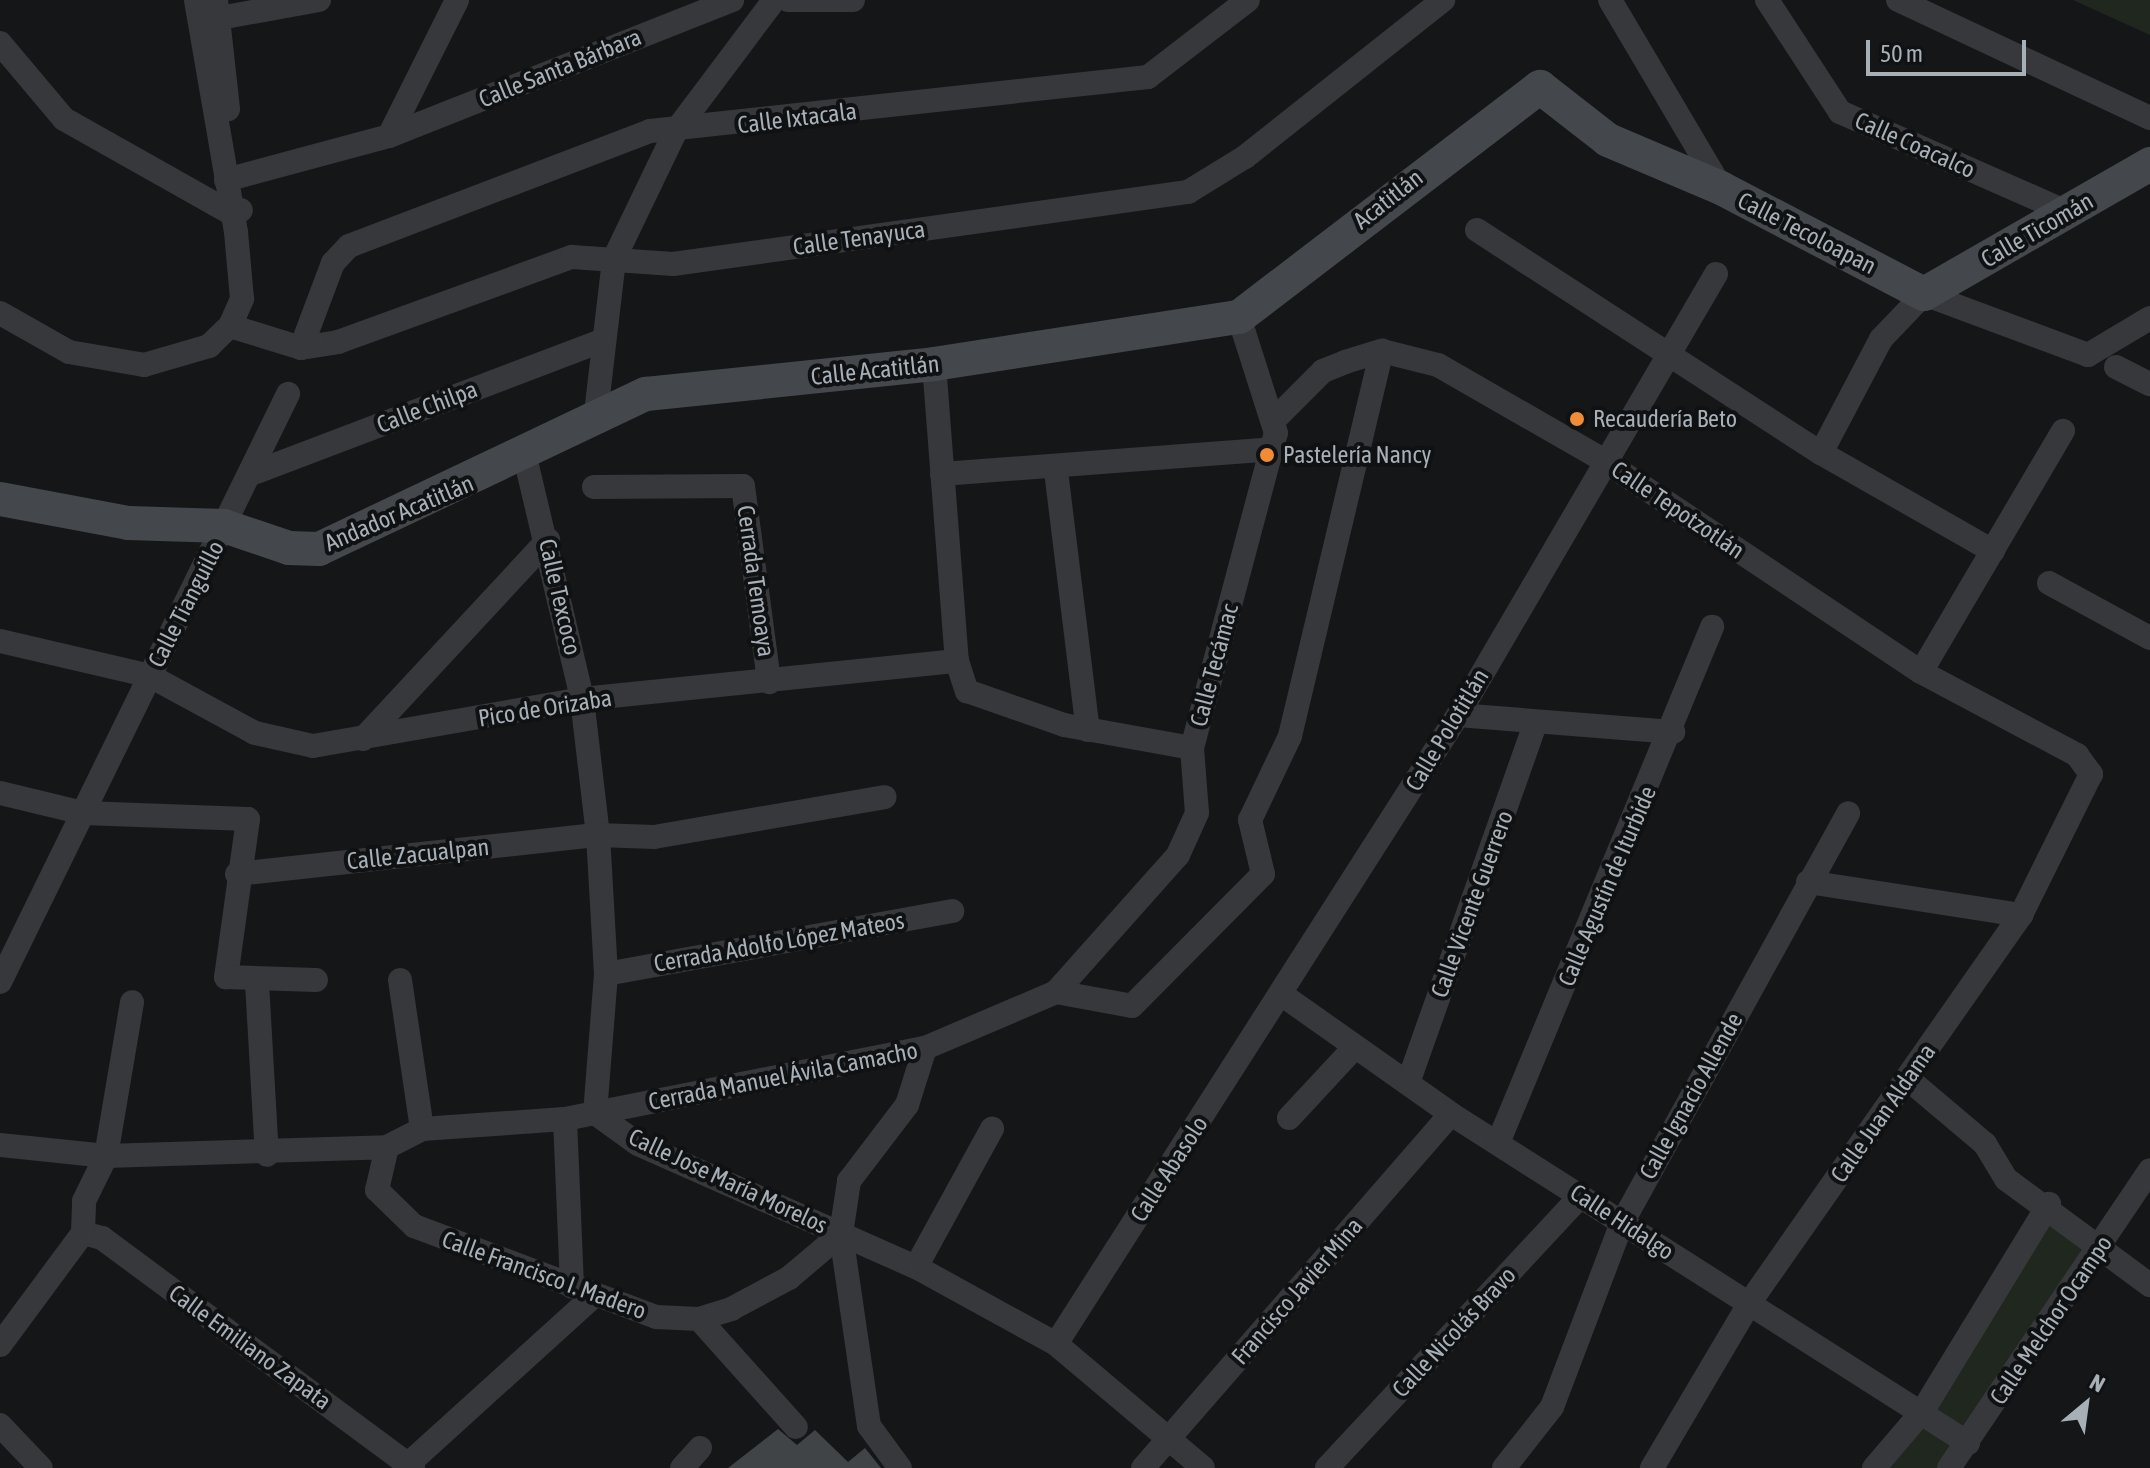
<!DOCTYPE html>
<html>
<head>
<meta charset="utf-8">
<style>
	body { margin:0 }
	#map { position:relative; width:2150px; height:1468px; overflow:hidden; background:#151617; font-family:"Asap Condensed",sans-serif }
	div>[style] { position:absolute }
	.green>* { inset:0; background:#20271f }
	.building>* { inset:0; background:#414447 }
	.street>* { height:24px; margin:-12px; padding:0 12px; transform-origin:12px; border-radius:12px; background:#36383c }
	.secondary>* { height:34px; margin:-17px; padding:0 17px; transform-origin:17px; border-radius:17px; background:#44484c }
	.dots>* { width:22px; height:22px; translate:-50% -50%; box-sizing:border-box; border:4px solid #101112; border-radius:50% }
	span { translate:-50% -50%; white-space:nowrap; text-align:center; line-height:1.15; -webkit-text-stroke:8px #101112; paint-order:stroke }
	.street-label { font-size:24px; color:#a7afb7 }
	.poi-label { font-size:24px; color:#a7afb7 }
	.left { translate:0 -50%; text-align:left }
	.north { position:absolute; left:2046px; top:1364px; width:80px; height:80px; -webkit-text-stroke:6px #101112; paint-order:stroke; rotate:29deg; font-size:22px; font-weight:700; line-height:32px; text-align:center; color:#a7afb7 }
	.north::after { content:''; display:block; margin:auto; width:28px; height:36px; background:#a7afb7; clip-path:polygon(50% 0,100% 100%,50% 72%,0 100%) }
	.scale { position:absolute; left:1866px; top:40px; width:160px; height:36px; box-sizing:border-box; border:4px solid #a7afb7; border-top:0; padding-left:10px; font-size:24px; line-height:28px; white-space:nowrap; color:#a7afb7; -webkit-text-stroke:6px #101112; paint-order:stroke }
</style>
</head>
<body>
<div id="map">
	<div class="green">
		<div style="clip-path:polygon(2073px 0,2150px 0,2150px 35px)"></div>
		<div style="clip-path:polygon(2049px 1204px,2100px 1246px,1949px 1468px,1874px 1468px)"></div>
	</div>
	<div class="building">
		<div style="clip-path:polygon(778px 1429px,797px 1445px,815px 1430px,848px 1462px,865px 1448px,881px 1468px,728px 1468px)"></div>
	</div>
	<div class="street">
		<div style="left:216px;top:0;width:110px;rotate:83.7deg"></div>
		<div style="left:788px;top:0;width:65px"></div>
		<div style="left:1610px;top:0;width:218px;rotate:59.4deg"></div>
		<div style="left:1767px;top:0;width:134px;rotate:56.9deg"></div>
		<div style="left:1840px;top:112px;width:250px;rotate:23.8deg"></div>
		<div style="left:1898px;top:0;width:278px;rotate:25.1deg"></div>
		<div style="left:203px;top:21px;width:118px;rotate:-10.3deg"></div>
		<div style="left:0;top:43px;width:99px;rotate:49.9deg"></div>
		<div style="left:64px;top:119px;width:189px;rotate:29.4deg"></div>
		<div style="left:229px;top:212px;width:12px;rotate:-9deg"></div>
		<div style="left:389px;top:136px;width:152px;rotate:-63.4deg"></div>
		<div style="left:226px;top:180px;width:169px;rotate:-15.1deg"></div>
		<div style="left:389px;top:136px;width:369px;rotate:-21.6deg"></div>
		<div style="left:1477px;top:230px;width:410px;rotate:33deg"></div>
		<div style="left:1821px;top:453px;width:198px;rotate:29.7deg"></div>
		<div style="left:0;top:313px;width:79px;rotate:29.5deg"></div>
		<div style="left:69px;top:352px;width:76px;rotate:9.8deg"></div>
		<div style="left:144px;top:365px;width:68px;rotate:-16.3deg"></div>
		<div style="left:209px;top:346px;width:29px;rotate:-44deg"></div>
		<div style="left:230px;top:326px;width:30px;rotate:-66deg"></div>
		<div style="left:242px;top:299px;width:67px;rotate:-95.1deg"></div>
		<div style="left:236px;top:232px;width:235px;rotate:-99.8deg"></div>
		<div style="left:230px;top:326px;width:74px;rotate:17.2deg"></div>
		<div style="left:301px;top:348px;width:37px;rotate:-9deg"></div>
		<div style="left:338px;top:342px;width:249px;rotate:-20deg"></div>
		<div style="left:572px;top:257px;width:101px;rotate:4deg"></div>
		<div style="left:673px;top:264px;width:520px;rotate:-7.96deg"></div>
		<div style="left:1188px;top:192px;width:67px;rotate:-31.6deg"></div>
		<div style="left:1245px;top:157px;width:253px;rotate:-38.4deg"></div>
		<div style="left:301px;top:348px;width:91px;rotate:-69.4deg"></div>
		<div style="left:333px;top:263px;width:23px;rotate:-47deg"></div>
		<div style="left:349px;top:246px;width:322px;rotate:-20.9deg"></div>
		<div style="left:650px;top:131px;width:501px;rotate:-6.19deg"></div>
		<div style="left:1148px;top:77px;width:126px;rotate:-37.6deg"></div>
		<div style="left:934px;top:364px;width:298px;rotate:85.6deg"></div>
		<div style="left:957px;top:661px;width:32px;rotate:72deg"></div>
		<div style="left:967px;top:691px;width:103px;rotate:19.3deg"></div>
		<div style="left:1064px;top:725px;width:130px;rotate:10.2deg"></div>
		<div style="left:2116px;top:367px;width:38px;rotate:27deg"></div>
		<div style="left:596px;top:413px;width:155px;rotate:-83.3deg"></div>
		<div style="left:614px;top:259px;width:141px;rotate:-64.3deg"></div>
		<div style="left:675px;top:132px;width:165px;rotate:-53.1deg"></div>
		<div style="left:1276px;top:418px;width:66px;rotate:-45deg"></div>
		<div style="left:1323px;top:371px;width:24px;rotate:-22deg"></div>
		<div style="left:1345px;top:362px;width:39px;rotate:-17deg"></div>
		<div style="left:1382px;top:351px;width:58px;rotate:14deg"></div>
		<div style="left:1438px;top:365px;width:190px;rotate:29.9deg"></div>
		<div style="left:1603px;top:460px;width:382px;rotate:33.7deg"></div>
		<div style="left:1921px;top:672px;width:177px;rotate:28deg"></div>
		<div style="left:2077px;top:755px;width:24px;rotate:54deg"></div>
		<div style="left:2091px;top:774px;width:157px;rotate:116.4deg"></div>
		<div style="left:2021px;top:915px;width:475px;rotate:125deg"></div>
		<div style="left:1749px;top:1304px;width:191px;rotate:120.6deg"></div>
		<div style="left:1821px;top:453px;width:129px;rotate:-62.2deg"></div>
		<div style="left:1881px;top:339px;width:62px;rotate:-46.3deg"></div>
		<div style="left:1924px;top:294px;width:175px;rotate:20.4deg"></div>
		<div style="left:2088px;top:355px;width:72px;rotate:-30.8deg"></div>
		<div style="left:525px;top:457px;width:249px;rotate:76.7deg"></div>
		<div style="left:582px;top:699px;width:137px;rotate:83.3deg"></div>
		<div style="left:598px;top:835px;width:139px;rotate:86.7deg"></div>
		<div style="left:606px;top:974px;width:139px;rotate:94.5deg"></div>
		<div style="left:1056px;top:471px;width:261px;rotate:83deg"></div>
		<div style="left:251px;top:474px;width:377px;rotate:-20.8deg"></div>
		<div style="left:942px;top:474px;width:331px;rotate:-4.3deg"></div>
		<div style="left:594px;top:487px;width:149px;rotate:-0.4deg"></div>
		<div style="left:743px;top:486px;width:198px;rotate:82.4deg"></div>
		<div style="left:2049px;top:583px;width:115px;rotate:28.6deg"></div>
		<div style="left:0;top:641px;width:154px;rotate:13.1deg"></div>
		<div style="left:150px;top:676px;width:119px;rotate:28.5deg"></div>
		<div style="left:255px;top:733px;width:59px;rotate:12.6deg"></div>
		<div style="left:313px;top:746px;width:273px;rotate:-9.9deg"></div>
		<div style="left:582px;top:699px;width:377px;rotate:-5.8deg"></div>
		<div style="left:1921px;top:672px;width:280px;rotate:-59.5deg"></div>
		<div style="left:1458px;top:715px;width:216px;rotate:4.5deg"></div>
		<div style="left:363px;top:739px;width:272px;rotate:-47.1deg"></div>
		<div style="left:0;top:793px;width:85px;rotate:13.5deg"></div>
		<div style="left:83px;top:813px;width:165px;rotate:2.1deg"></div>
		<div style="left:248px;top:819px;width:160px;rotate:97.9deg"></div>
		<div style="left:226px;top:977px;width:90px;rotate:1.9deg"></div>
		<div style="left:237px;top:874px;width:363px;rotate:-6.2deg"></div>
		<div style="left:598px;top:835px;width:56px;rotate:2deg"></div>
		<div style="left:654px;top:837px;width:234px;rotate:-9.8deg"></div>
		<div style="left:1808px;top:882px;width:216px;rotate:8.8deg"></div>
		<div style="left:606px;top:974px;width:352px;rotate:-10.3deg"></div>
		<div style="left:400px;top:980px;width:151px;rotate:81.6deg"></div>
		<div style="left:0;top:982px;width:655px;rotate:-63.9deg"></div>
		<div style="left:257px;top:983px;width:172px;rotate:86.7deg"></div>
		<div style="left:1056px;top:992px;width:183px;rotate:-48.3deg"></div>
		<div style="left:1178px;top:855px;width:46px;rotate:-65.7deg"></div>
		<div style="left:1197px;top:813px;width:65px;rotate:-94.4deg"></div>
		<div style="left:1192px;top:748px;width:326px;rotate:-75.1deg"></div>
		<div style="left:1276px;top:433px;width:122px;rotate:-107.7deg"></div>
		<div style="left:1281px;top:994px;width:208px;rotate:35.2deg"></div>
		<div style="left:1451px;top:1114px;width:613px;rotate:32.47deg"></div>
		<div style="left:1908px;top:1079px;width:101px;rotate:40.2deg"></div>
		<div style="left:1985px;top:1144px;width:41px;rotate:59deg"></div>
		<div style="left:2006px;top:1179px;width:179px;rotate:36.4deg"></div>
		<div style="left:1408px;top:1083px;width:380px;rotate:-70.5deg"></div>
		<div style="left:595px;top:1113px;width:53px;rotate:35.8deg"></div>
		<div style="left:638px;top:1144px;width:304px;rotate:23.9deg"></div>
		<div style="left:916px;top:1267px;width:160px;rotate:28.8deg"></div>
		<div style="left:1056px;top:1344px;width:192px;rotate:40.1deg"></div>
		<div style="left:1289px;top:1118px;width:97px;rotate:-47.1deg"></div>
		<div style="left:565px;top:1119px;width:168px;rotate:87.6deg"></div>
		<div style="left:1498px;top:1143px;width:559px;rotate:-67.47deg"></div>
		<div style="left:0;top:1145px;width:107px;rotate:5.9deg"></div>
		<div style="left:106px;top:1156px;width:281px;rotate:-1.8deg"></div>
		<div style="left:387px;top:1147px;width:39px;rotate:-27deg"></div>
		<div style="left:422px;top:1129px;width:143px;rotate:-4deg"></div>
		<div style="left:565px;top:1119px;width:367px;rotate:-11.2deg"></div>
		<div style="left:925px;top:1048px;width:142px;rotate:-23.1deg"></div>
		<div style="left:1056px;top:992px;width:77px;rotate:10.4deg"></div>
		<div style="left:1132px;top:1006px;width:186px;rotate:-45.2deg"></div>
		<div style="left:1263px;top:874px;width:56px;rotate:-103.5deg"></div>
		<div style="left:1250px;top:820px;width:93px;rotate:-64.5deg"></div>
		<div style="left:1290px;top:736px;width:396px;rotate:-76.6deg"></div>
		<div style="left:387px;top:1147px;width:44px;rotate:103.1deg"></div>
		<div style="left:377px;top:1190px;width:52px;rotate:44.2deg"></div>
		<div style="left:414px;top:1226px;width:259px;rotate:20.6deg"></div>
		<div style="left:656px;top:1317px;width:43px;rotate:2.7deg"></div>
		<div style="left:699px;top:1319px;width:34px;rotate:-17deg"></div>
		<div style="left:731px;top:1309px;width:66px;rotate:-28.1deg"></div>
		<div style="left:789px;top:1278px;width:68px;rotate:-40.2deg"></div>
		<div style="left:83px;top:1233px;width:20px;rotate:15deg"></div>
		<div style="left:102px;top:1238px;width:387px;rotate:36.5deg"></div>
		<div style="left:83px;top:1233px;width:32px;rotate:-88deg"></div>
		<div style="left:84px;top:1201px;width:50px;rotate:-63.9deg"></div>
		<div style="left:106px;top:1156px;width:156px;rotate:-80.4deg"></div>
		<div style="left:916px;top:1267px;width:158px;rotate:-61.2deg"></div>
		<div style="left:699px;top:1319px;width:145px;rotate:48.1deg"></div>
		<div style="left:1056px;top:1344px;width:746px;rotate:-57.42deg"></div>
		<div style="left:1458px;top:715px;width:511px;rotate:-59.67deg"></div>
		<div style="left:0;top:1345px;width:139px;rotate:-53.5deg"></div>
		<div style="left:0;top:1425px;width:59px;rotate:46.4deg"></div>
		<div style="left:404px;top:1468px;width:256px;rotate:-42.2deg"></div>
		<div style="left:682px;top:1468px;width:27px;rotate:-48deg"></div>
		<div style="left:900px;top:1468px;width:52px;rotate:-126.4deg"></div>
		<div style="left:869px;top:1426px;width:194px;rotate:-98.3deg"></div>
		<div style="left:841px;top:1234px;width:54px;rotate:-81.4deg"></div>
		<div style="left:849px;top:1181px;width:96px;rotate:-52.7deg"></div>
		<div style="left:907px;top:1105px;width:60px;rotate:-72.5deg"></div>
		<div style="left:1143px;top:1468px;width:469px;rotate:-49deg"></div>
		<div style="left:1327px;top:1468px;width:372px;rotate:-47deg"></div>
		<div style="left:1504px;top:1468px;width:78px;rotate:-51.8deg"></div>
		<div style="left:1552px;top:1407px;width:197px;rotate:-69.2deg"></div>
		<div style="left:1622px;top:1223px;width:468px;rotate:-61.1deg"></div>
		<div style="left:1874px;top:1468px;width:74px;rotate:-49.4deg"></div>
		<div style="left:1922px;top:1412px;width:244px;rotate:-58.6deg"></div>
		<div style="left:1949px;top:1468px;width:359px;rotate:-56deg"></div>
	</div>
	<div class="secondary">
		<div style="left:0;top:499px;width:130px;rotate:10.6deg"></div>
		<div style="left:128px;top:523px;width:96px;rotate:1.8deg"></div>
		<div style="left:224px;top:526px;width:69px;rotate:18.7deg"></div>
		<div style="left:289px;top:548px;width:30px;rotate:2deg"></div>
		<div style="left:319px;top:549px;width:362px;rotate:-25.4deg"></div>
		<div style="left:646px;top:394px;width:290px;rotate:-5.9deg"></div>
		<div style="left:934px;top:364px;width:309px;rotate:-8.8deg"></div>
		<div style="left:1239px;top:317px;width:379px;rotate:-37.4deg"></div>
		<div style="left:1540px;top:87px;width:86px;rotate:37.9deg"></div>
		<div style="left:1608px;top:140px;width:123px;rotate:23deg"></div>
		<div style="left:1721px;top:188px;width:229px;rotate:27.6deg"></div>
		<div style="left:1924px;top:294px;width:261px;rotate:-29.9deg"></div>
	</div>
	<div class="dots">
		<div style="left:1577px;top:419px;background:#f08c35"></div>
		<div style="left:1267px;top:455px;background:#f08c35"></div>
	</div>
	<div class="street-label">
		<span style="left:560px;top:68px;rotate:-22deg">Calle Santa Bárbara</span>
		<span style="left:797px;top:118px;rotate:-7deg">Calle Ixtacala</span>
		<span style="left:1915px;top:145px;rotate:24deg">Calle Coacalco</span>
		<span style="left:1388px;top:199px;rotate:-38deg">Acatitlán</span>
		<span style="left:2037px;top:230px;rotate:-30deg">Calle Ticomán</span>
		<span style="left:1807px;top:233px;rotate:27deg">Calle Tecoloapan</span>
		<span style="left:859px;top:238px;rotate:-8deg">Calle Tenayuca</span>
		<span style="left:875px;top:370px;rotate:-6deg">Calle Acatitlán</span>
		<span style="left:427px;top:407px;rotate:-21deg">Calle Chilpa</span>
		<span style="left:1678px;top:510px;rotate:34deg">Calle Tepotzotlán</span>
		<span style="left:399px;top:513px;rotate:-23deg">Andador Acatitlán</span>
		<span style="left:756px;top:581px;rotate:82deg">Cerrada Temoaya</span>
		<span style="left:560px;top:597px;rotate:77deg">Calle Texcoco</span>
		<span style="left:186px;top:604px;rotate:-63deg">Calle Tianguillo</span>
		<span style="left:1214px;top:665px;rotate:-75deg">Calle Tecámac</span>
		<span style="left:545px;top:708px;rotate:-9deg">Pico de Orizaba</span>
		<span style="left:1447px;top:730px;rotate:-59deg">Calle Polotitlán</span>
		<span style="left:418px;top:854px;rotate:-6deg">Calle Zacualpan</span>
		<span style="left:1607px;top:886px;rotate:-67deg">Calle Agustín de Iturbide</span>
		<span style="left:1472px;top:904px;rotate:-70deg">Calle Vicente Guerrero</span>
		<span style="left:779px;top:942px;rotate:-10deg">Cerrada Adolfo López Mateos</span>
		<span style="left:783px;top:1076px;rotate:-11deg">Cerrada Manuel Ávila Camacho</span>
		<span style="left:1691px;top:1096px;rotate:-61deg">Calle Ignacio Allende</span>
		<span style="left:1883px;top:1113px;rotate:-55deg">Calle Juan Aldama</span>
		<span style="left:1169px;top:1169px;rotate:-57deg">Calle Abasolo</span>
		<span style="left:728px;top:1181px;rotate:25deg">Calle Jose María Morelos</span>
		<span style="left:1622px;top:1222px;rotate:33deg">Calle Hidalgo</span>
		<span style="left:544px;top:1275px;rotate:20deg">Calle Francisco I. Madero</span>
		<span style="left:1297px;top:1291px;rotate:-49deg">Francisco Javier Mina</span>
		<span style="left:2051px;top:1320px;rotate:-56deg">Calle Melchor Ocampo</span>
		<span style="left:1454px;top:1332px;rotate:-47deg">Calle Nicolás Bravo</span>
		<span style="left:250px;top:1347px;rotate:36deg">Calle Emiliano Zapata</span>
	</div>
	<div class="poi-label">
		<span class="left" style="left:1593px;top:419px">Recaudería Beto</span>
		<span class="left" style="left:1283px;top:455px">Pastelería Nancy</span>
	</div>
	<div class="north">N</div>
	<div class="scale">50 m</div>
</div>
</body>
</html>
